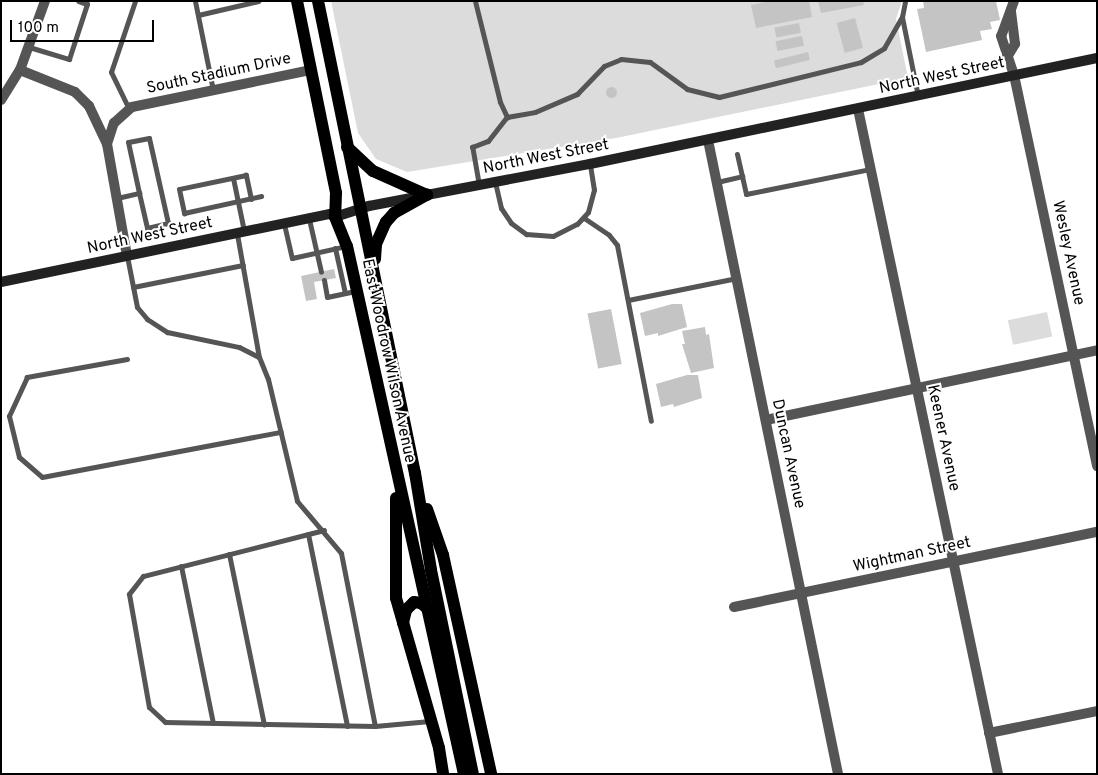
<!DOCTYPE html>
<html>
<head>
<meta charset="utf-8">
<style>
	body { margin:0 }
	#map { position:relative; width:1098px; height:775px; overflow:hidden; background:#fff; font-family:Overpass,sans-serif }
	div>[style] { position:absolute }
	.green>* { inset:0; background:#dcdcdc; transform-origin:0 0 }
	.building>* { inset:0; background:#c4c4c4; transform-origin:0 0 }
	.round { border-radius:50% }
	.lane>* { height:5px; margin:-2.5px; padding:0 2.5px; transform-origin:2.5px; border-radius:2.5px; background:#555 }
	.street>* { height:10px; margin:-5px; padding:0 5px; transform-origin:5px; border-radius:5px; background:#555 }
	.secondary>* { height:10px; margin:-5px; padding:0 5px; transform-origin:5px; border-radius:5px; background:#222 }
	.primary>* { height:12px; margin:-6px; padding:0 6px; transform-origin:6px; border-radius:6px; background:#000 }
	span { translate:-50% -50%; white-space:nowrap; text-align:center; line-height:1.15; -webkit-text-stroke:4px #fff; paint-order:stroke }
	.street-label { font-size:16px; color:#000 }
	.frame { position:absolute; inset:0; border:2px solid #000; pointer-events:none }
	.scale { position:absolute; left:10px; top:20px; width:144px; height:22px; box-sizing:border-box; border:2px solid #000; border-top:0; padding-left:6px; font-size:15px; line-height:18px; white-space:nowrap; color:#000; -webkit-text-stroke:4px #fff; paint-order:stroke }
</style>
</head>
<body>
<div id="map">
	<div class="green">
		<div style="clip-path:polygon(331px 1px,902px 1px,896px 19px,908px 78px,616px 138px,407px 172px,376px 159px,358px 133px)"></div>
		<div style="left:1047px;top:312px;width:25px;height:40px;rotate:78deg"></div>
	</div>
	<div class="building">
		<div style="clip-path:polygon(770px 1px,809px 1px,812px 17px,756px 28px,751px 5px)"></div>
		<div style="clip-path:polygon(818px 1px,863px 1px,864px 5px,821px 13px)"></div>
		<div style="clip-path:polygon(923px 1px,996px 1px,1000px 20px,990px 22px,992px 29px,980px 31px,982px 40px,926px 52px,917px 9px,924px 8px)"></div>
		<div style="left:855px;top:18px;width:31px;height:19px;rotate:75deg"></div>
		<div style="left:799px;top:23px;width:10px;height:25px;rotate:79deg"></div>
		<div style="left:802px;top:36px;width:10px;height:27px;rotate:79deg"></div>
		<div style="left:808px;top:52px;width:8px;height:35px;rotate:76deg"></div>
		<div class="round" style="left:605.5px;top:86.5px;width:11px;height:11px"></div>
		<div style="clip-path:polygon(334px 269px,336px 278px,314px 282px,317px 299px,306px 301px,301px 276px)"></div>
		<div style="clip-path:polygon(672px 304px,682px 304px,687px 327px,658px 336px,658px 333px,645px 336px,640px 313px)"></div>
		<div style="left:611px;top:309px;width:56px;height:24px;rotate:79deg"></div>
		<div style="clip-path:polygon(705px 327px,706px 335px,709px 334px,714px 368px,691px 373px,682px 344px,685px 344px,682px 331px)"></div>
		<div style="clip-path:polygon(687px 375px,698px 375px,702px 398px,674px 407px,673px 404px,661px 407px,656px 384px)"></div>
	</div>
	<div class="lane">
		<div style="left:195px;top:1px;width:91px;rotate:78.6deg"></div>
		<div style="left:475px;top:1px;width:104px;rotate:76.1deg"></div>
		<div style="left:500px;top:102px;width:17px;rotate:65deg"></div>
		<div style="left:507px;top:117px;width:28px;rotate:-10deg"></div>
		<div style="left:535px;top:112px;width:46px;rotate:-23.2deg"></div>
		<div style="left:577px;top:94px;width:39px;rotate:-46deg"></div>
		<div style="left:604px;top:66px;width:18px;rotate:-22deg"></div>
		<div style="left:621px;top:59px;width:29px;rotate:6deg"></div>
		<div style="left:650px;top:62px;width:46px;rotate:36.1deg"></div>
		<div style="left:687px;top:89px;width:33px;rotate:14deg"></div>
		<div style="left:719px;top:97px;width:146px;rotate:-13.8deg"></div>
		<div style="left:861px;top:62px;width:27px;rotate:-31deg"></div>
		<div style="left:884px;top:48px;width:36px;rotate:-60deg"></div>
		<div style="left:902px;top:17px;width:16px;rotate:-79deg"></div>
		<div style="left:198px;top:15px;width:62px;rotate:-13.1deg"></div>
		<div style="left:902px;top:17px;width:81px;rotate:78.6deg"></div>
		<div style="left:29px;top:47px;width:42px;rotate:16.7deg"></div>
		<div style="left:69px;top:59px;width:58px;rotate:-71.9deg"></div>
		<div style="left:87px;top:4px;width:9px;rotate:-162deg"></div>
		<div style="left:129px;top:109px;width:41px;rotate:-115.9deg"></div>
		<div style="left:111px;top:72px;width:75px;rotate:-71.3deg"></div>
		<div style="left:737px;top:154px;width:41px;rotate:77.3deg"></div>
		<div style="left:746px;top:194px;width:126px;rotate:-11.4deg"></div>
		<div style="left:233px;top:178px;width:54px;rotate:78.3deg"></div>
		<div style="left:495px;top:182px;width:27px;rotate:77deg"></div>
		<div style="left:501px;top:208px;width:18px;rotate:56deg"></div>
		<div style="left:511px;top:223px;width:19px;rotate:36deg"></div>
		<div style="left:526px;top:234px;width:27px;rotate:4deg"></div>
		<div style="left:553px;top:236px;width:27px;rotate:-27deg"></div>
		<div style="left:577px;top:224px;width:16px;rotate:-47deg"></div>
		<div style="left:588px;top:212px;width:23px;rotate:-75deg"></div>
		<div style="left:594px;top:190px;width:26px;rotate:-99deg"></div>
		<div style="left:717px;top:182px;width:26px;rotate:-13deg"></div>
		<div style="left:479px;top:185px;width:39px;rotate:-100deg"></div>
		<div style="left:472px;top:147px;width:17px;rotate:-21deg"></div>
		<div style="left:488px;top:141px;width:31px;rotate:-52deg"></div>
		<div style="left:117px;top:198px;width:23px;rotate:-13deg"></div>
		<div style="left:139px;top:193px;width:36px;rotate:77deg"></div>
		<div style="left:147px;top:228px;width:22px;rotate:-13deg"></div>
		<div style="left:168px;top:223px;width:87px;rotate:-102.6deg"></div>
		<div style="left:149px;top:138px;width:21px;rotate:169deg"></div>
		<div style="left:128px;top:142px;width:52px;rotate:77.8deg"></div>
		<div style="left:251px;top:199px;width:25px;rotate:-102deg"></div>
		<div style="left:246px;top:175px;width:68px;rotate:168.2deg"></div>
		<div style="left:179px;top:189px;width:25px;rotate:78deg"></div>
		<div style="left:184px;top:213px;width:79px;rotate:-12.4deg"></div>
		<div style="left:584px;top:218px;width:30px;rotate:34deg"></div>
		<div style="left:609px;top:235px;width:13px;rotate:51deg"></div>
		<div style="left:617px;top:245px;width:179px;rotate:79.1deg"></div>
		<div style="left:309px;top:219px;width:54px;rotate:77.2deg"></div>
		<div style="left:284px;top:224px;width:35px;rotate:77deg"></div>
		<div style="left:292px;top:258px;width:55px;rotate:-12.5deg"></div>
		<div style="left:237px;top:234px;width:125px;rotate:79.9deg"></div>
		<div style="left:335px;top:248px;width:46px;rotate:77.5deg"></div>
		<div style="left:127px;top:256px;width:52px;rotate:78.9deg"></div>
		<div style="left:137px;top:307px;width:16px;rotate:50deg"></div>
		<div style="left:147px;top:319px;width:24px;rotate:33deg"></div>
		<div style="left:167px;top:332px;width:74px;rotate:11.8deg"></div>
		<div style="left:239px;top:347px;width:22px;rotate:27deg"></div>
		<div style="left:259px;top:357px;width:24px;rotate:68deg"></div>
		<div style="left:268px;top:379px;width:125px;rotate:76.6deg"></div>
		<div style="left:297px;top:501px;width:68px;rotate:49.8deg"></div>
		<div style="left:341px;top:553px;width:176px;rotate:78.9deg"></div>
		<div style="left:324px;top:280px;width:17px;rotate:80deg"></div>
		<div style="left:327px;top:297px;width:30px;rotate:-12deg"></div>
		<div style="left:133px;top:287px;width:112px;rotate:-11.3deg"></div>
		<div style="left:628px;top:300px;width:111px;rotate:-11.4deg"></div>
		<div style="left:127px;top:359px;width:102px;rotate:169.8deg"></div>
		<div style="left:27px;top:377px;width:43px;rotate:114.8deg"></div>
		<div style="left:9px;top:416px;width:42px;rotate:76.3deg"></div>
		<div style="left:19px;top:457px;width:30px;rotate:41deg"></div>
		<div style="left:42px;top:477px;width:243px;rotate:-10.7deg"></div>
		<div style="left:324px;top:530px;width:187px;rotate:165.7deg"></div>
		<div style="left:143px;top:576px;width:23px;rotate:128deg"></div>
		<div style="left:129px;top:594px;width:115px;rotate:80deg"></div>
		<div style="left:149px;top:707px;width:22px;rotate:43deg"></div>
		<div style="left:165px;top:722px;width:210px;rotate:1.1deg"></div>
		<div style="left:375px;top:726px;width:55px;rotate:-5.2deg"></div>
		<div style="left:308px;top:534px;width:196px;rotate:78.5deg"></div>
		<div style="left:229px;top:554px;width:174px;rotate:78.4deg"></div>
		<div style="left:181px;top:566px;width:160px;rotate:78.5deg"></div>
	</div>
	<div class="street">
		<div style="left:1014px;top:1px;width:37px;rotate:110deg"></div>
		<div style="left:1001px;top:36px;width:41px;rotate:71.6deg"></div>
		<div style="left:1014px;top:75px;width:400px;rotate:78deg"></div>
		<div style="left:1009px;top:54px;width:12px;rotate:-59deg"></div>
		<div style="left:1015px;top:44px;width:34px;rotate:-97deg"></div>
		<div style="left:20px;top:70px;width:59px;rotate:21.8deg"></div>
		<div style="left:75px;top:92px;width:20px;rotate:45deg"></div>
		<div style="left:89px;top:106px;width:42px;rotate:64.7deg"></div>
		<div style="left:1px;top:100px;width:36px;rotate:-58deg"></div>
		<div style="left:20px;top:70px;width:73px;rotate:-70.1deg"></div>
		<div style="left:858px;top:109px;width:680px;rotate:78.11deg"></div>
		<div style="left:708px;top:140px;width:647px;rotate:78.41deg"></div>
		<div style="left:127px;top:256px;width:114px;rotate:-100.1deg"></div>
		<div style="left:107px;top:144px;width:22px;rotate:-72deg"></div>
		<div style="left:114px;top:123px;width:24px;rotate:-42deg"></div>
		<div style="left:132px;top:107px;width:183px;rotate:-11.7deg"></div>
		<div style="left:766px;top:420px;width:338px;rotate:-11.9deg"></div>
		<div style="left:734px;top:607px;width:371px;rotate:-11.7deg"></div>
		<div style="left:989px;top:733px;width:110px;rotate:-11.5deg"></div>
	</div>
	<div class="secondary">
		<div style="left:1px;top:282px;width:336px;rotate:-11.7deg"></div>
		<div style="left:330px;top:214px;width:6px;rotate:31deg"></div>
		<div style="left:335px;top:217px;width:36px;rotate:-18deg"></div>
		<div style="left:369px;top:206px;width:225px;rotate:-10.8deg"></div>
		<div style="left:590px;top:164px;width:518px;rotate:-11.81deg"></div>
	</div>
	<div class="primary">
		<div style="left:297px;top:1px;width:196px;rotate:78.5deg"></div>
		<div style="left:336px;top:193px;width:24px;rotate:92deg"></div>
		<div style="left:335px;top:217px;width:31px;rotate:68deg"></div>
		<div style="left:347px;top:246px;width:541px;rotate:77.51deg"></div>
		<div style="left:318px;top:1px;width:482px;rotate:78.4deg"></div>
		<div style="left:415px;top:473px;width:98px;rotate:80.6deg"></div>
		<div style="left:431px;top:570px;width:208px;rotate:78.4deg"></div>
		<div style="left:347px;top:147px;width:35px;rotate:43deg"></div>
		<div style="left:373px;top:171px;width:59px;rotate:24deg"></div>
		<div style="left:375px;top:259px;width:15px;rotate:-86deg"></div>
		<div style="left:376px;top:244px;width:24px;rotate:-66deg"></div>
		<div style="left:386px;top:222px;width:12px;rotate:-48deg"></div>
		<div style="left:394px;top:213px;width:38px;rotate:-29deg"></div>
		<div style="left:396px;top:498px;width:100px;rotate:90deg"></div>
		<div style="left:396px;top:598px;width:156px;rotate:74deg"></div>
		<div style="left:439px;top:748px;width:26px;rotate:81deg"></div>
		<div style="left:427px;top:509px;width:49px;rotate:70.8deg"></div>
		<div style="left:443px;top:555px;width:224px;rotate:77.6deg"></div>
		<div style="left:403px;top:623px;width:13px;rotate:-77deg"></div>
		<div style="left:406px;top:610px;width:11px;rotate:-45deg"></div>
		<div style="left:414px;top:602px;width:7px;rotate:8deg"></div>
		<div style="left:421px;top:603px;width:11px;rotate:41deg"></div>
	</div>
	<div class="street-label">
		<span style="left:219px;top:74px;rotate:-12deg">South Stadium Drive</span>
		<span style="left:942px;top:76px;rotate:-12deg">North West Street</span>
		<span style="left:546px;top:157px;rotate:-11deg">North West Street</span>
		<span style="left:150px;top:236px;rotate:-12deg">North West Street</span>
		<span style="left:1068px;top:253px;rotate:78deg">Wesley Avenue</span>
		<span style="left:388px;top:361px;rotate:78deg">East Woodrow Wilson Avenue</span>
		<span style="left:943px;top:438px;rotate:78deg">Keener Avenue</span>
		<span style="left:788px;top:454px;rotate:78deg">Duncan Avenue</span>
		<span style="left:912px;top:555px;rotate:-12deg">Wightman Street</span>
	</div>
	<div class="frame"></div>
	<div class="scale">100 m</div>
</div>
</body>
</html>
